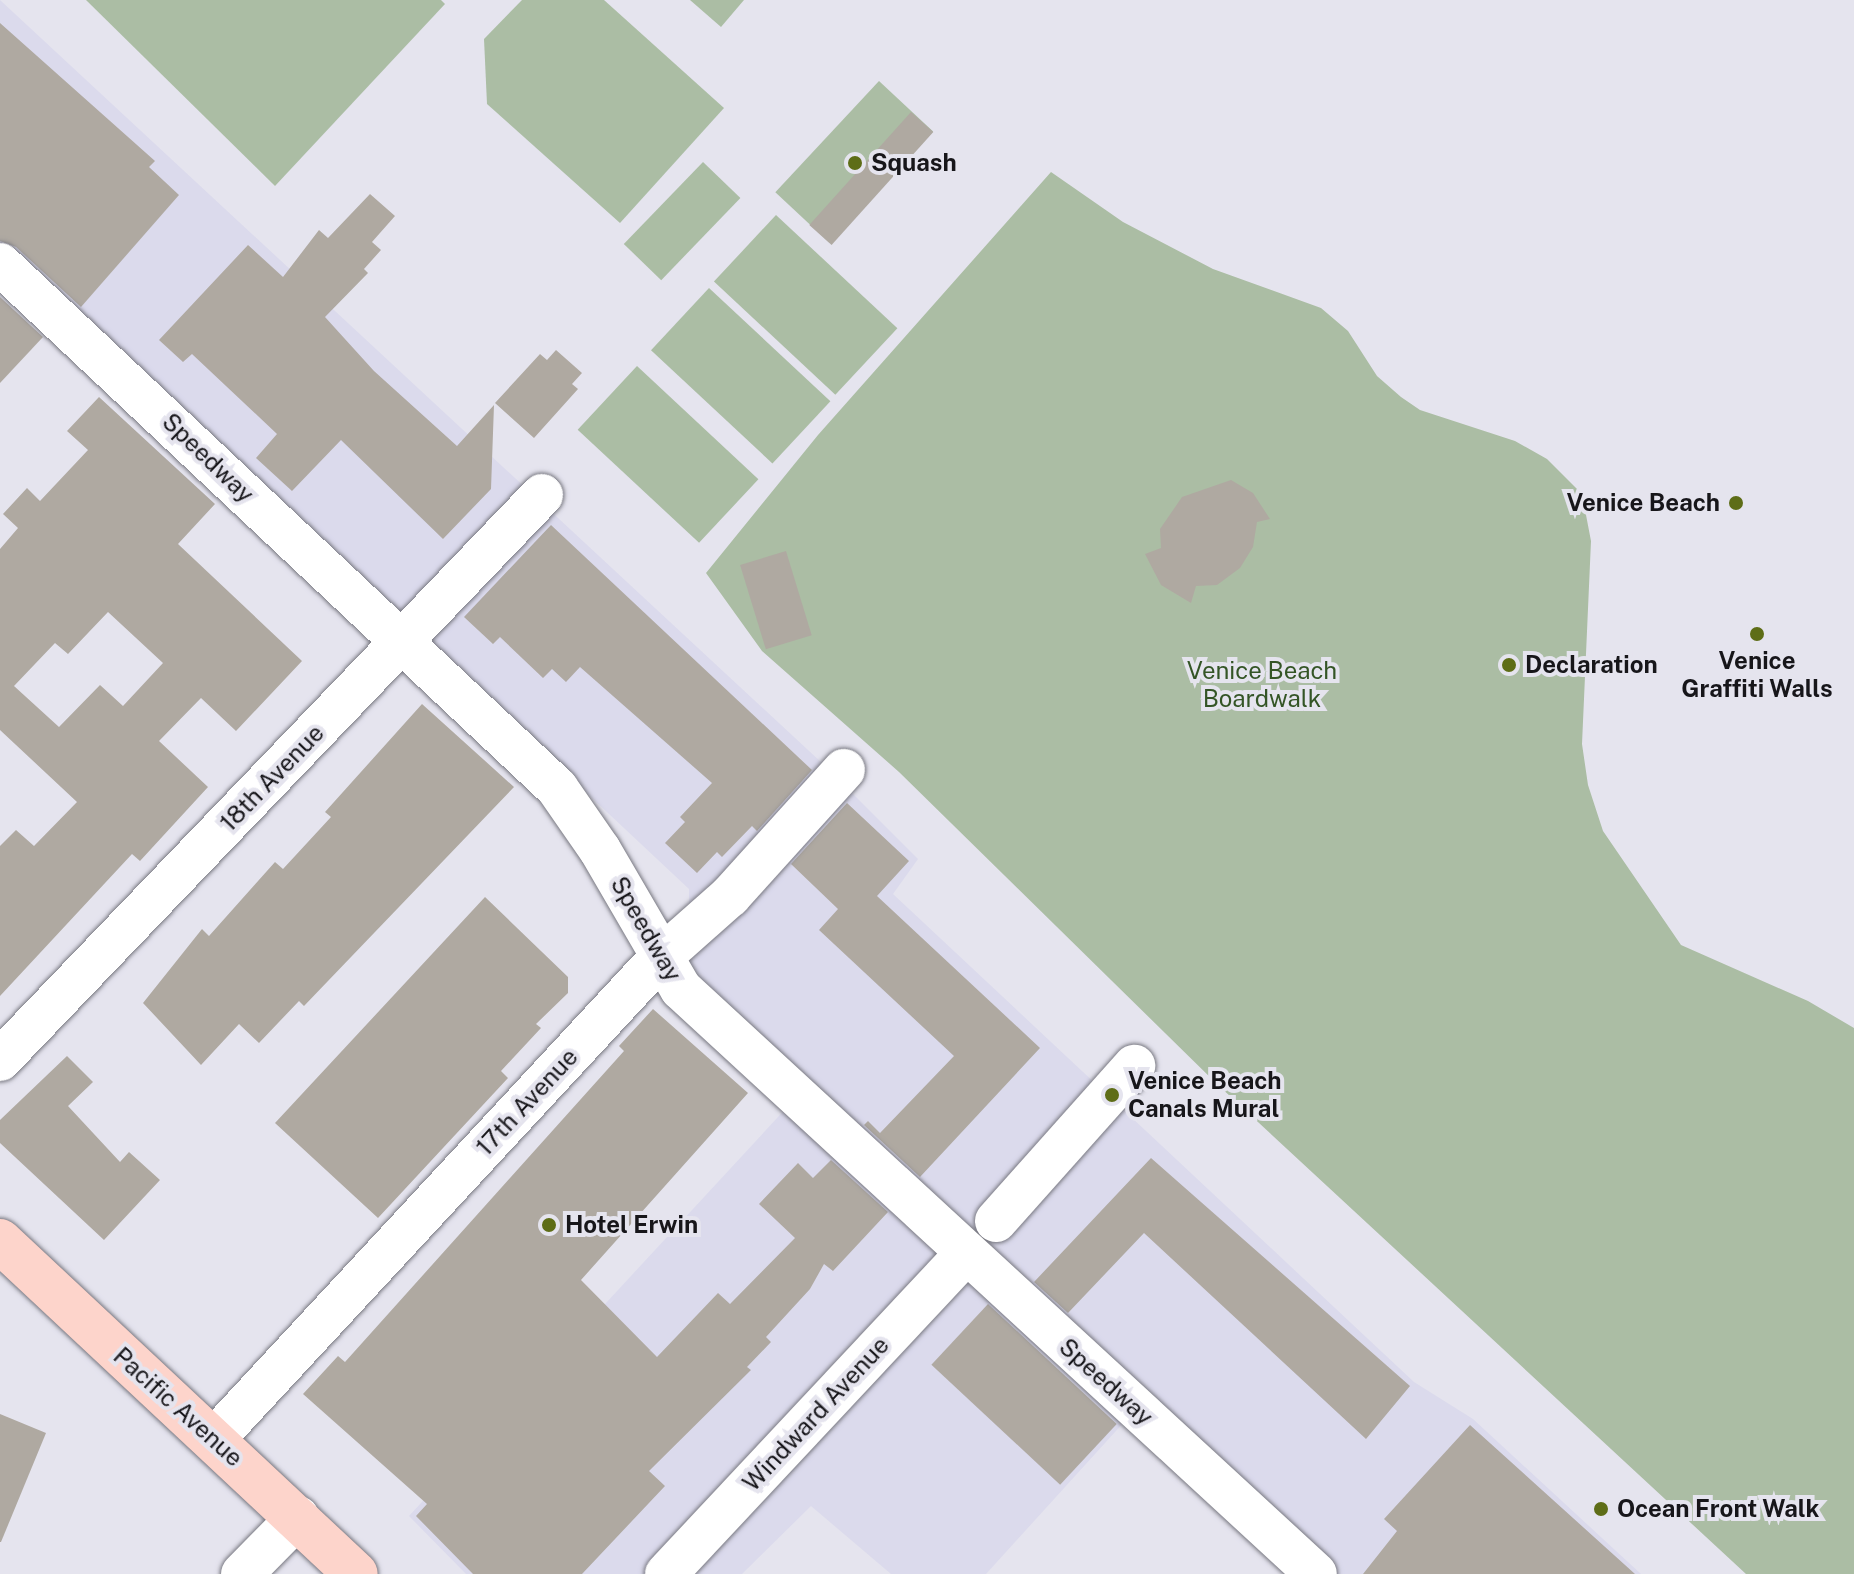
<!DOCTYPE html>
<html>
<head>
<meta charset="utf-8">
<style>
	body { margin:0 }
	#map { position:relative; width:1854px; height:1574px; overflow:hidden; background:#e5e4ee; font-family:"Public Sans",sans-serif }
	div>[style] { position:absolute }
	.built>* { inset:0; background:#dbdaec }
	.green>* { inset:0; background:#abbda4; transform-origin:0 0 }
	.building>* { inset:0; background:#afa9a1; transform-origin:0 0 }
	.roads { filter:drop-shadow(0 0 2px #787881) drop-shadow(0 0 2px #787881) }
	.minor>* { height:42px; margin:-21px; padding:0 21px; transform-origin:21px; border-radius:21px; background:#fff }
	.major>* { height:44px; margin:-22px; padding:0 22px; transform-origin:22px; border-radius:22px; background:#fdd4cb }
	.dots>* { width:22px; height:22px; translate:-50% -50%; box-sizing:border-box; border:4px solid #e5e4ee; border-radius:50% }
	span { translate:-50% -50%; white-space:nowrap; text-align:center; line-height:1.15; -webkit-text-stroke:8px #e5e4ee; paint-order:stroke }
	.poi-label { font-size:24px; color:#17161a; font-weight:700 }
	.left { translate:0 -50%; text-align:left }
	.right { translate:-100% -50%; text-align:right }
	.street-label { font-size:24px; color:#17161a }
	.park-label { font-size:24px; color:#345526 }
</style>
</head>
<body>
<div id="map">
	<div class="built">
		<div style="clip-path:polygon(0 0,822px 763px,918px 859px,893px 894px,1414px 1382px,1473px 1419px,1641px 1574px,1336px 1574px,1145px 1399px,986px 1574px,891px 1574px,811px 1506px,742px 1574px,466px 1574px,409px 1516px,803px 1090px,689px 982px,689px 889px,0 243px)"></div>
	</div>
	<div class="green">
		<div style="clip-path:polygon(86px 0,441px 0,445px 4px,275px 186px)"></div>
		<div style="clip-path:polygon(522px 0,604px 0,724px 108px,620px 223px,487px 104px,484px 39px)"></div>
		<div style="clip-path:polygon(690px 0,744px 0,721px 27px)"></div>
		<div style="left:879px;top:81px;width:74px;height:152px;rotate:43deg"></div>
		<div style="left:703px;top:162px;width:52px;height:114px;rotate:44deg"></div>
		<div style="clip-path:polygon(1051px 172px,1123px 222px,1213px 269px,1321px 308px,1348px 331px,1377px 376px,1401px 397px,1420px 410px,1515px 441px,1547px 459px,1582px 494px,1591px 541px,1582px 744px,1588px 785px,1603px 831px,1681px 945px,1808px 1001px,1854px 1028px,1854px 1574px,1746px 1574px,1218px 1085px,899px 772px,762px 651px,706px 573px,818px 435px)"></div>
		<div style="left:776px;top:215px;width:166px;height:91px;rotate:43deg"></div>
		<div style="left:709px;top:288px;width:166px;height:85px;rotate:43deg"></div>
		<div style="left:637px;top:366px;width:166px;height:87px;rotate:43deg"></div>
	</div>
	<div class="building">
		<div style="clip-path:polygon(0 23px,155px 161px,149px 167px,179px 195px,81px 307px,16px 247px,0 241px)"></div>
		<div style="left:911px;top:112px;width:30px;height:152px;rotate:42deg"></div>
		<div style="clip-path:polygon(370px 194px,395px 216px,372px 242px,381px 250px,364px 269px,368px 273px,325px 317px,374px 371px,457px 446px,494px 405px,491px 489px,443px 539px,341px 440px,292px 491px,256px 458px,277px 434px,192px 354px,183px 362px,159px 340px,248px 245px,283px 277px,319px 230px,328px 238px)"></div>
		<div style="clip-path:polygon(0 297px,43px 337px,0 383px)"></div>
		<div style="clip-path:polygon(556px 350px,582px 373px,572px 384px,578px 389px,534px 438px,495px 403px,540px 354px,547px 360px)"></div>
		<div style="clip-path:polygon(evenodd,99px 397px,215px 504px,178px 544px,302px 661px,236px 731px,201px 698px,159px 741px,208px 787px,140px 861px,132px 854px,0 996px,0 846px,16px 830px,34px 846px,77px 802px,0 730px,0 549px,18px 528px,3px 514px,27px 488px,40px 501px,88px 450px,67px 431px,99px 397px,108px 612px,163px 663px,123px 706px,100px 685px,59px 727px,14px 686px,55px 643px,68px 654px,108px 612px)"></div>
		<div style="clip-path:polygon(1231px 480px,1253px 493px,1270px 519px,1257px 522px,1253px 547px,1240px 568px,1217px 585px,1196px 586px,1191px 603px,1161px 585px,1145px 554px,1161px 548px,1160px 529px,1182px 497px)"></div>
		<div style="clip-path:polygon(551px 525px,812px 770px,757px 831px,752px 826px,722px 857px,717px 852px,697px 873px,665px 843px,685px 822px,680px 817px,712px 783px,580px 667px,566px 682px,552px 669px,543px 678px,500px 637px,493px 644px,464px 617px)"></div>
		<div style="left:786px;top:551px;width:88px;height:48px;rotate:73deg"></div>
		<div style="clip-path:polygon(422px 704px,514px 787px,304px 1006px,299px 1001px,259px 1043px,239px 1024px,201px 1065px,143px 1003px,202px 929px,209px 936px,275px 862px,283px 869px,331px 817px,325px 812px)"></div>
		<div style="clip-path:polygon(847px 803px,909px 861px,877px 896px,1040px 1048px,920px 1177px,864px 1125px,868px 1121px,880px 1133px,954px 1056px,819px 930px,838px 909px,791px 864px)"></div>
		<div style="clip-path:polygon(485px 897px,568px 977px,568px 993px,536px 1024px,541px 1028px,501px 1071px,508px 1078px,378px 1218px,275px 1123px)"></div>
		<div style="clip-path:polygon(653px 1009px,748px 1093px,581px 1280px,657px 1357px,718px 1293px,730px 1304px,795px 1238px,759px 1204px,798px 1163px,813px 1178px,831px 1160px,888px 1212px,833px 1271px,824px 1264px,810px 1289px,766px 1337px,771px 1342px,747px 1367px,751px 1370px,649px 1471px,665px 1486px,582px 1574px,473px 1574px,416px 1516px,427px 1504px,303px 1394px,338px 1356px,345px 1362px,624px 1051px,619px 1046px)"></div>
		<div style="clip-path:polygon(67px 1056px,93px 1082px,68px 1106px,120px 1162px,129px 1152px,160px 1180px,104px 1240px,0 1143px,0 1120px)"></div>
		<div style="clip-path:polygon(1151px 1158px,1410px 1386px,1366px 1439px,1144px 1233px,1068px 1313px,1034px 1282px)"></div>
		<div style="left:988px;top:1304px;width:176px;height:83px;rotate:43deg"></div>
		<div style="clip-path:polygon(0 1414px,46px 1433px,1px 1542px,0 1542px)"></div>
		<div style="clip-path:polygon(1470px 1425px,1635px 1574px,1363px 1574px,1397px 1531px,1384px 1519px)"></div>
	</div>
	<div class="roads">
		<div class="minor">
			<div style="left:0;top:264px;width:765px;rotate:43.25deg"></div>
			<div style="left:557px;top:788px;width:75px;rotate:55.3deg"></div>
			<div style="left:600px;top:850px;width:161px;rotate:59.8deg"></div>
			<div style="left:681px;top:989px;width:863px;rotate:42.65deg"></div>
			<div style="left:0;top:1060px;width:783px;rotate:-46.19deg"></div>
			<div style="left:996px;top:1221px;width:208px;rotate:-48.3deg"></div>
			<div style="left:214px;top:1439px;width:657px;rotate:-47.16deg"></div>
			<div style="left:661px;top:957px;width:92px;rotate:-41.5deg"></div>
			<div style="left:730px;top:896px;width:170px;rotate:-47.9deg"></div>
			<div style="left:242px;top:1574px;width:80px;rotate:-45.5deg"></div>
			<div style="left:666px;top:1574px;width:437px;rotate:-46.9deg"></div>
		</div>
		<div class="major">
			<div style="left:0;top:1241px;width:487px;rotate:43.1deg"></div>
		</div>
	</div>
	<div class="dots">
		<div style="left:855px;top:163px;background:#5e6d17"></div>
		<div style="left:1736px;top:503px;background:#5e6d17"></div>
		<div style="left:1757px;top:634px;background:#5e6d17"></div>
		<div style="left:1509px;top:665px;background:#5e6d17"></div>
		<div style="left:1112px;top:1095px;background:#5e6d17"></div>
		<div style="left:549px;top:1225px;background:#5e6d17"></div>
		<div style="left:1601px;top:1509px;background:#5e6d17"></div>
	</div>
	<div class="poi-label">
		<span class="left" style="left:871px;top:163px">Squash</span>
		<span class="right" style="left:1720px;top:503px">Venice Beach</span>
		<span style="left:1757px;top:675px">Venice<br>Graffiti Walls</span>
		<span class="left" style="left:1525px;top:665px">Declaration</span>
		<span class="left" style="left:1128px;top:1095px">Venice Beach<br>Canals Mural</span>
		<span class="left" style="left:565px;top:1225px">Hotel Erwin</span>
		<span class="left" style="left:1617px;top:1509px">Ocean Front Walk</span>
	</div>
	<div class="street-label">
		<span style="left:208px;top:458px;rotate:44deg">Speedway</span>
		<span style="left:272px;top:778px;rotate:-46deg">18th Avenue</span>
		<span style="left:646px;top:929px;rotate:60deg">Speedway</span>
		<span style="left:527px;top:1102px;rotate:-47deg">17th Avenue</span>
		<span style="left:1106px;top:1382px;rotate:42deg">Speedway</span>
		<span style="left:178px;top:1407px;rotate:42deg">Pacific Avenue</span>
		<span style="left:816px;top:1414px;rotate:-47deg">Windward Avenue</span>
	</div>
	<div class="park-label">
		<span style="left:1262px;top:685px">Venice Beach<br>Boardwalk</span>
	</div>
</div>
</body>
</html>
